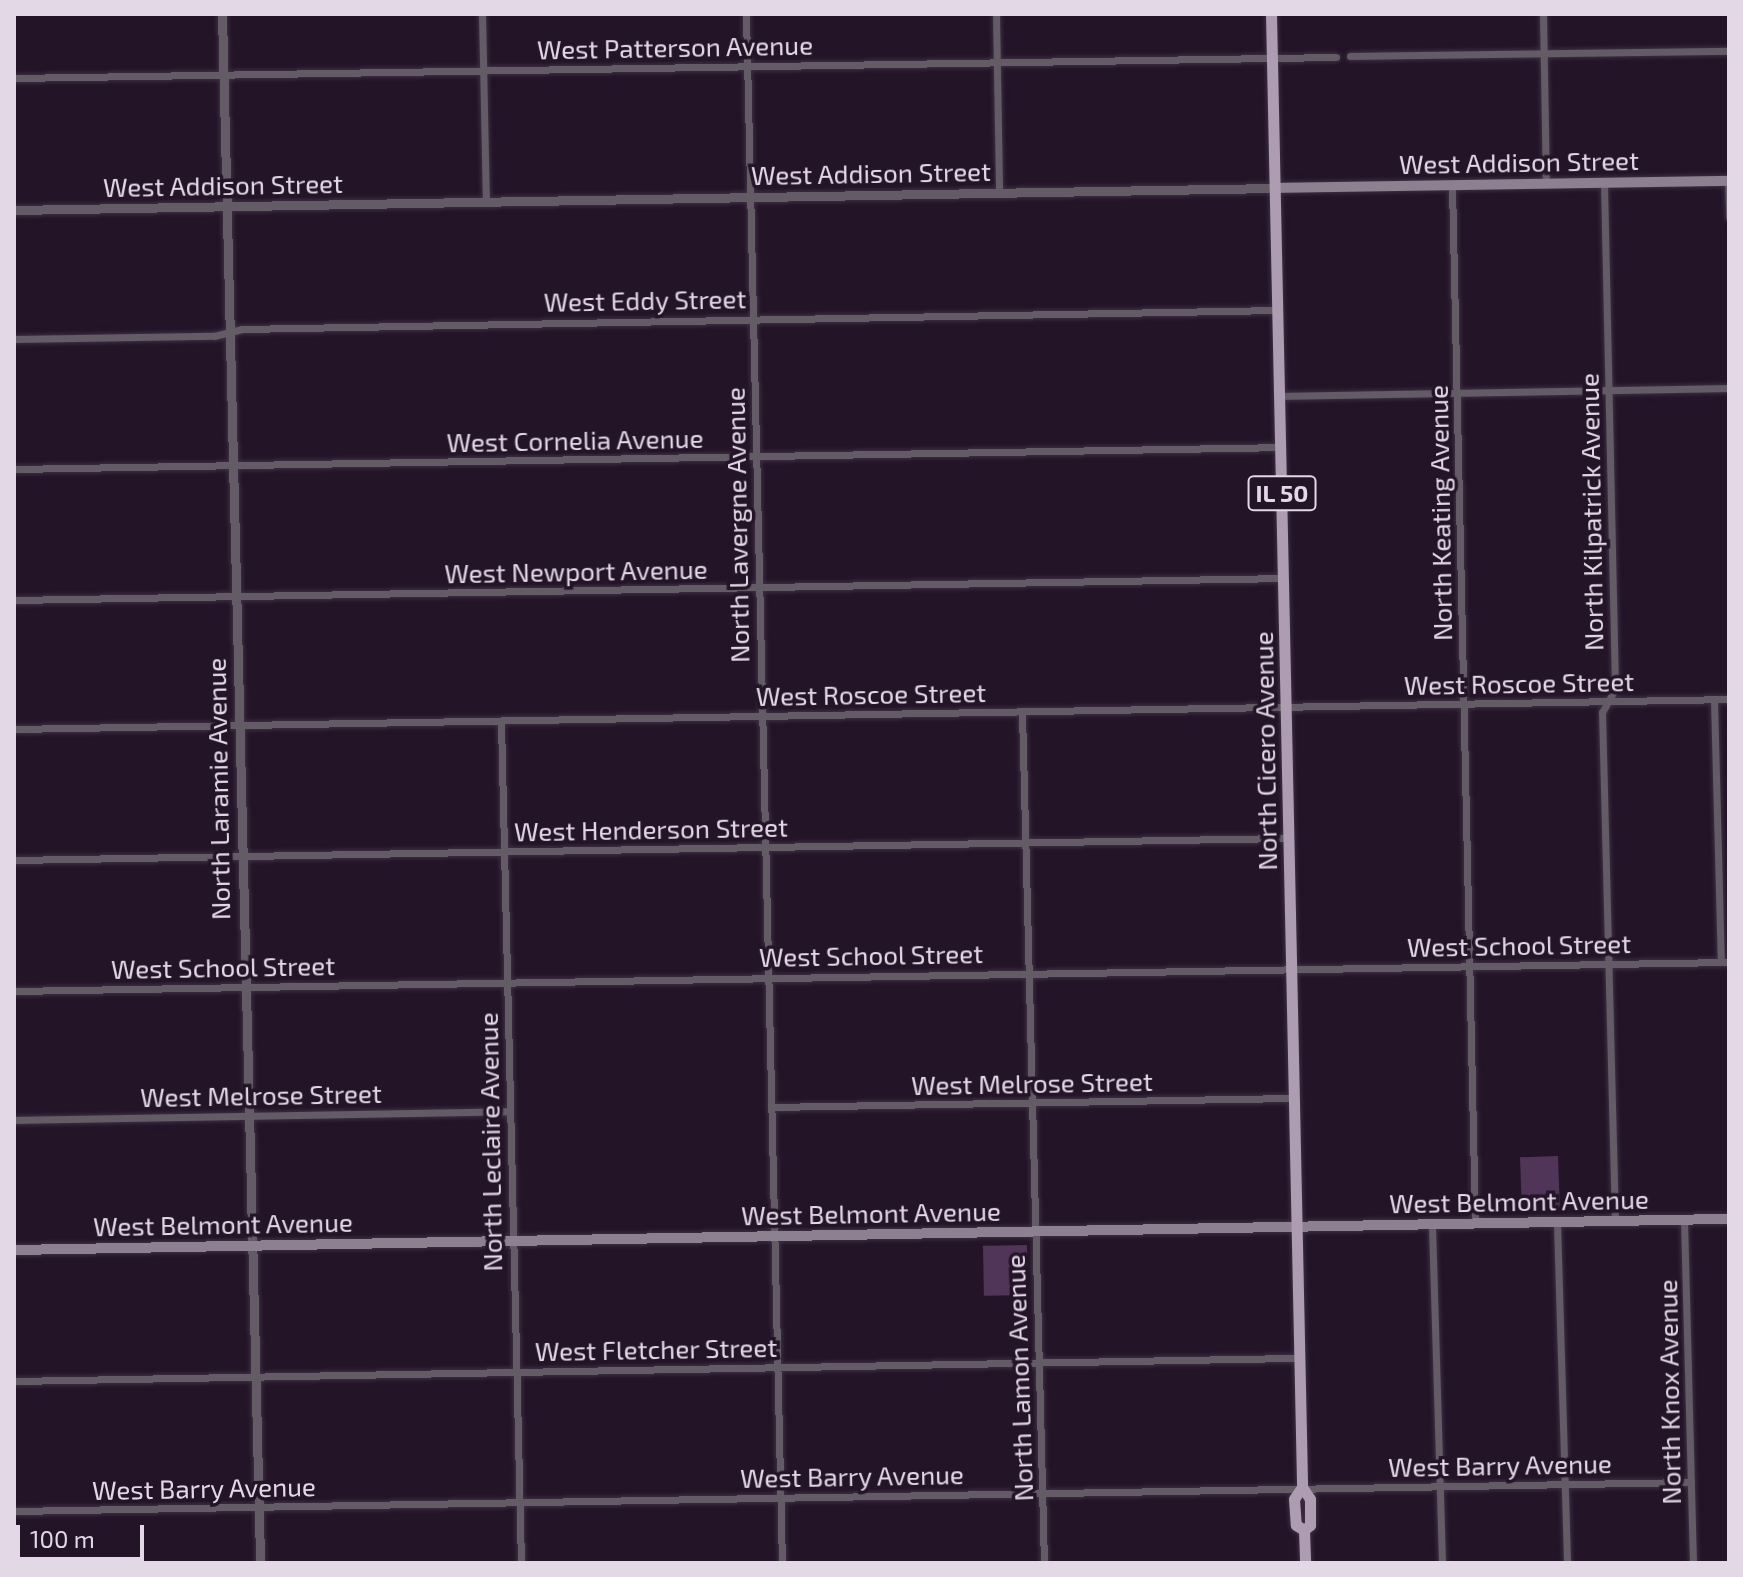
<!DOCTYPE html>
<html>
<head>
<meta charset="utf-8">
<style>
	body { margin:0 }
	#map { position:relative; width:1743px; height:1577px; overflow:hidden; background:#231428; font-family:"Exo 2",sans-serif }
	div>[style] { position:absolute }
	.green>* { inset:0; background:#513559; transform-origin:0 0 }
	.roads { filter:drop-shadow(0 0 2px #3e2f43) drop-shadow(0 0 2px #3e2f43) }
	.minor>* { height:7px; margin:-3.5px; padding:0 3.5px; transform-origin:3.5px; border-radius:3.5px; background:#635b65 }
	.tertiary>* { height:9px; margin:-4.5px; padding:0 4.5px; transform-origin:4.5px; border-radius:4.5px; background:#635b65 }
	.secondary>* { height:10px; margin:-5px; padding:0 5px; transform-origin:5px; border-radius:5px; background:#8d8090 }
	.primary>* { height:11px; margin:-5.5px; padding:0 5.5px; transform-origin:5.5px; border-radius:5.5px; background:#ad9cb2 }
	span { translate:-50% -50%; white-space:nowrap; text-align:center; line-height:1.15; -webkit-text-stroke:7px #231428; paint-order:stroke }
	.shield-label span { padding:2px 6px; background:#231428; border:2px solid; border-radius:6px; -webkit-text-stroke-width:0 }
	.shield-label { font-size:24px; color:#e3d8e6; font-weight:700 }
	.street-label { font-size:26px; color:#e3d8e6 }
	.frame { position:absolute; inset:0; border:16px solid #e3d8e6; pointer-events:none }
	.scale { position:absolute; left:16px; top:1525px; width:128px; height:36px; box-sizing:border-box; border:4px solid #e3d8e6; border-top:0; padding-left:10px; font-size:24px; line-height:28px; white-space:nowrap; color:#e3d8e6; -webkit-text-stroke:6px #231428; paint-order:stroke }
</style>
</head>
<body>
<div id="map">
	<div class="green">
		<div style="left:1558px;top:1156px;width:53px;height:38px;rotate:88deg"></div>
		<div style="left:1027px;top:1245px;width:50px;height:44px;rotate:89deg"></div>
	</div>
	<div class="roads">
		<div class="minor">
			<div style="left:482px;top:14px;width:188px;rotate:88.8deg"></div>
			<div style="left:746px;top:14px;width:1549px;rotate:88.67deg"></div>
			<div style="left:996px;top:14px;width:179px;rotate:89deg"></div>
			<div style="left:1543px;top:14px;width:170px;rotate:89deg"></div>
			<div style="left:1350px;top:56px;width:379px;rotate:-0.8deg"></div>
			<div style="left:14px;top:78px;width:1322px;rotate:-0.91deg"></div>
			<div style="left:1728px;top:181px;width:36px;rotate:88deg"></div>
			<div style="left:1604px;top:183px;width:506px;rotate:88.75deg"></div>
			<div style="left:1615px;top:689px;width:26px;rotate:119deg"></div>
			<div style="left:1602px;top:712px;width:509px;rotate:88.54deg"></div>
			<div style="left:1452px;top:185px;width:1039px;rotate:88.73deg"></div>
			<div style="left:14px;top:339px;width:200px;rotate:-0.9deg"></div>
			<div style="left:214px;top:336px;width:29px;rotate:-14deg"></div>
			<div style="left:242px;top:329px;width:1036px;rotate:-1.05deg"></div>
			<div style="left:1280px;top:396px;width:449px;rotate:-1deg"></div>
			<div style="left:14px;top:469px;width:1267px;rotate:-0.99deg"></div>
			<div style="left:14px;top:600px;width:1269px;rotate:-0.99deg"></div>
			<div style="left:1714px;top:700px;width:262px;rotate:88.5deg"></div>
			<div style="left:1022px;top:712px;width:851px;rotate:88.52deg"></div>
			<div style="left:501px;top:721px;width:842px;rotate:88.64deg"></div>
			<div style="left:14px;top:729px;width:1715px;rotate:-1deg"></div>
			<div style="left:14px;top:860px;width:1275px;rotate:-0.99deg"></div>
			<div style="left:14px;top:991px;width:1715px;rotate:-0.97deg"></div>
			<div style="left:771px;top:1107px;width:523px;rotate:-0.99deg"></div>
			<div style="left:14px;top:1120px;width:495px;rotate:-1deg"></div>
			<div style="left:1684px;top:1220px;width:343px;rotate:88.5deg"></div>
			<div style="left:1557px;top:1223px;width:340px;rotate:88.3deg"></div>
			<div style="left:1432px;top:1225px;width:338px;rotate:88.3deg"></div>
			<div style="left:14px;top:1381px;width:1284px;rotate:-1.03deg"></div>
			<div style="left:14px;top:1511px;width:1677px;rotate:-0.99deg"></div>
		</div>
		<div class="tertiary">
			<div style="left:222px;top:14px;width:1549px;rotate:88.59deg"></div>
			<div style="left:14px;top:210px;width:1261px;rotate:-1deg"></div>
		</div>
		<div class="secondary">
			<div style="left:1275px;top:188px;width:454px;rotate:-0.9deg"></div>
			<div style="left:14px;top:1250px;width:1715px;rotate:-1.04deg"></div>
		</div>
		<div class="primary">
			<div style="left:1271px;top:14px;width:1473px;rotate:88.79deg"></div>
			<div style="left:1302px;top:1487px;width:14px;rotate:124deg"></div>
			<div style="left:1294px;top:1499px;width:26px;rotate:86deg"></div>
			<div style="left:1296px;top:1525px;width:9px;rotate:32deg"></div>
			<div style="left:1302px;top:1487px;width:14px;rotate:56deg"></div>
			<div style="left:1310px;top:1499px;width:26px;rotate:90deg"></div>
			<div style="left:1310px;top:1525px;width:8px;rotate:140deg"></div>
			<div style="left:1304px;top:1530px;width:33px;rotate:88deg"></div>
		</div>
	</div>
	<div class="shield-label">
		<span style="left:1282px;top:493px">IL 50</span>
	</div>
	<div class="street-label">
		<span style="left:675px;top:47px;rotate:-1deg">West Patterson Avenue</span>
		<span style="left:1519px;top:162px;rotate:-1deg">West Addison Street</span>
		<span style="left:871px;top:173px;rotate:-1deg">West Addison Street</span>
		<span style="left:223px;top:185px;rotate:-1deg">West Addison Street</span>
		<span style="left:645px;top:300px;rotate:-1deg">West Eddy Street</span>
		<span style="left:575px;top:440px;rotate:-1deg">West Cornelia Avenue</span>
		<span style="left:1591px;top:512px;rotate:-91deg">North Kilpatrick Avenue</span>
		<span style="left:1440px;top:513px;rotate:-91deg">North Keating Avenue</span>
		<span style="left:737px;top:525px;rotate:-91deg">North Lavergne Avenue</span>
		<span style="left:576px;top:571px;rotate:-1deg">West Newport Avenue</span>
		<span style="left:1519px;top:683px;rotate:-1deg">West Roscoe Street</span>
		<span style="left:871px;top:694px;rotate:-1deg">West Roscoe Street</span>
		<span style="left:1265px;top:751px;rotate:-91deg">North Cicero Avenue</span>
		<span style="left:218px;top:789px;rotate:-91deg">North Laramie Avenue</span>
		<span style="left:651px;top:829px;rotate:-1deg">West Henderson Street</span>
		<span style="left:1519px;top:945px;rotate:-1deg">West School Street</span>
		<span style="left:871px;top:955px;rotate:-1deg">West School Street</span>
		<span style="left:223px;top:967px;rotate:-1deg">West School Street</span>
		<span style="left:1032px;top:1083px;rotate:-1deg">West Melrose Street</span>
		<span style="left:261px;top:1095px;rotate:-1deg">West Melrose Street</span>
		<span style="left:490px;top:1142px;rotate:-91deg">North Leclaire Avenue</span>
		<span style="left:1519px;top:1201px;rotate:-1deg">West Belmont Avenue</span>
		<span style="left:871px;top:1213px;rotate:-1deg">West Belmont Avenue</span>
		<span style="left:223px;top:1224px;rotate:-1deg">West Belmont Avenue</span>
		<span style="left:656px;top:1349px;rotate:-1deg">West Fletcher Street</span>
		<span style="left:1019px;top:1378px;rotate:-92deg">North Lamon Avenue</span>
		<span style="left:1669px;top:1392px;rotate:-91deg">North Knox Avenue</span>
		<span style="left:1500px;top:1465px;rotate:-1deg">West Barry Avenue</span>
		<span style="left:852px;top:1476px;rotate:-1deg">West Barry Avenue</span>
		<span style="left:204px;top:1488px;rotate:-1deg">West Barry Avenue</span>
	</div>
	<div class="frame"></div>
	<div class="scale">100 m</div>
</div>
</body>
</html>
